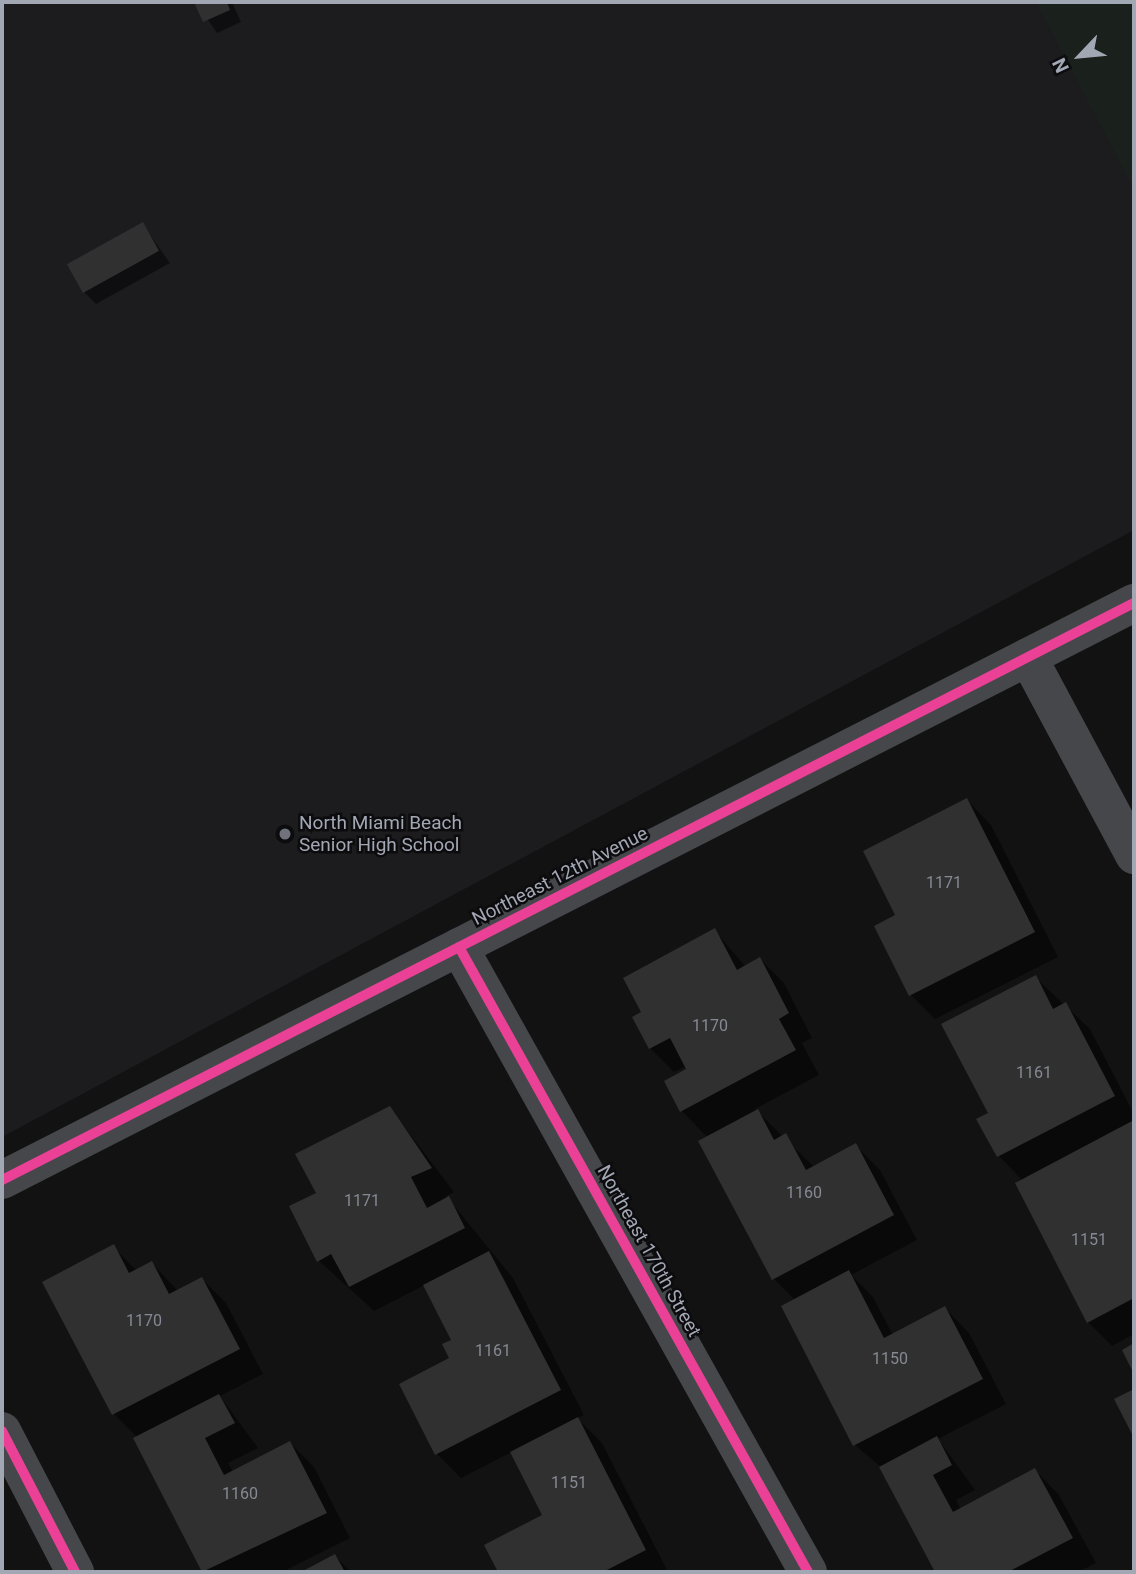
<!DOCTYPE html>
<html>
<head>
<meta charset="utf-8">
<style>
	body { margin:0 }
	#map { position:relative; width:1136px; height:1574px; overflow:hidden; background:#121212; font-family:Roboto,sans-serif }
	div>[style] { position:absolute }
	.built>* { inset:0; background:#1c1c1e }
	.green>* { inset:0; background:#1a211c }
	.shadow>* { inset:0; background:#0007 }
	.building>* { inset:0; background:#303031; transform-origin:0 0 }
	.minor>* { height:38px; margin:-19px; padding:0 19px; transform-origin:19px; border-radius:19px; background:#46474b }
	.cycleway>* { height:10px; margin:-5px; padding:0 5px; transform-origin:5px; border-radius:5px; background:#ea4096 }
	.dots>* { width:19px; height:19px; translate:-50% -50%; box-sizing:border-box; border:4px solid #0c0c0e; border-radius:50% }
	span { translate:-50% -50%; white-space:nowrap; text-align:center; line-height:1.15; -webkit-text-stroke:5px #0c0c0e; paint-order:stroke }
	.number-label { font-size:16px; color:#868993 }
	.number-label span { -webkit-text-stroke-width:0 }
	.poi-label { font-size:19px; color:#a2a7b4 }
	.left { translate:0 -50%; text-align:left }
	.street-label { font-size:19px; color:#a2a7b4 }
	.frame { position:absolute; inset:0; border:4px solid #a2a7b4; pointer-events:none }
	.north { position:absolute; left:1045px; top:21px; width:70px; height:70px; -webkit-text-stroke:5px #0c0c0e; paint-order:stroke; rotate:244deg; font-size:19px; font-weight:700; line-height:28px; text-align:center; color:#a2a7b4 }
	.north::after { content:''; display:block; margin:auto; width:24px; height:32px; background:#a2a7b4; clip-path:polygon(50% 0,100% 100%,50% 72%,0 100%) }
</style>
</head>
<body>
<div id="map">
	<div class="built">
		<div style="clip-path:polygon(2px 2px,1134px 2px,1134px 530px,2px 1137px)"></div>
	</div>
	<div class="green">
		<div style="clip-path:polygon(1036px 2px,1134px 2px,1134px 186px,1133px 187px)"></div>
	</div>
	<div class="shadow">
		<div style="clip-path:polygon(196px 2px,232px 2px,241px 22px,217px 33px)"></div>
		<div style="clip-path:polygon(143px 225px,170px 263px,96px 304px,84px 292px)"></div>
		<div style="clip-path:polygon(967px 800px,991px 825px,1058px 957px,935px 1019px,911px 995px)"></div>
		<div style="clip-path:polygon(715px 931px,746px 967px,760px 959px,784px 983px,812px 1038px,802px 1043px,819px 1075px,755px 1109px,815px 1168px,856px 1146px,880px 1170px,917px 1240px,851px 1275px,873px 1297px,893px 1335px,945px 1308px,969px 1333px,1006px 1404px,938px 1439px,975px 1490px,956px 1500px,961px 1510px,1035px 1470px,1059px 1495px,1096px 1563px,1078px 1572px,937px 1572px,882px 1468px,855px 1445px,783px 1307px,795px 1300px,774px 1279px,708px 1138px,682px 1111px,687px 1066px,674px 1072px,650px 1048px,643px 1013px)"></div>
		<div style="clip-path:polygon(1036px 978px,1090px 1029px,1134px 1114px,1134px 1334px,1112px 1346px,1088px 1322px,1023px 1181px,999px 1156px,979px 1120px,990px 1114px)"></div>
		<div style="clip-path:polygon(390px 1108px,454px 1192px,446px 1196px,513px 1278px,584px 1415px,577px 1418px,602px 1443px,668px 1572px,500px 1572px,486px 1545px,545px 1516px,512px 1452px,461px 1478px,437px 1454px,453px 1341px,425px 1285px,374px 1311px,319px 1261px,292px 1207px,318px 1194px)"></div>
		<div style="clip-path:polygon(113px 1247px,137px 1271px,152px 1263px,178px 1291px,202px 1279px,226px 1303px,263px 1374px,220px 1396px,258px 1448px,228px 1463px,233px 1472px,290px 1443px,314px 1467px,350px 1538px,282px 1572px,204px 1572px,138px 1438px,114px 1414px,45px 1283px)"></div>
		<div style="clip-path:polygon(335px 1556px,351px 1572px,305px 1572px)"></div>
	</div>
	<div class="building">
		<div style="clip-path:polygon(194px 2px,227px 2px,230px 10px,203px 22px)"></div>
		<div style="left:143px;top:222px;width:33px;height:87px;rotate:61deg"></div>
		<div style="clip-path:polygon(967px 798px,1035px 932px,909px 996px,874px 926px,895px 915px,863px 851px)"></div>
		<div style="clip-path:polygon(715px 928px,737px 970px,760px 957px,789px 1013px,779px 1019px,796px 1050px,680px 1112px,664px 1081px,686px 1069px,670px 1038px,649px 1049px,632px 1017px,641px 1012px,623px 978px)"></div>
		<div style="clip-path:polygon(1036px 975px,1053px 1009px,1066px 1002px,1115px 1096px,997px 1157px,976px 1119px,988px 1113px,941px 1024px)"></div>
		<div style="clip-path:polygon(390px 1106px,432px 1168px,411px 1177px,427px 1208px,449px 1196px,465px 1228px,349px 1287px,331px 1254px,317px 1262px,289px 1206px,316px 1193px,295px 1154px)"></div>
		<div style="clip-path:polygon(758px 1109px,774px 1140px,786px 1133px,806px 1170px,856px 1143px,894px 1215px,772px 1280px,698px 1141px)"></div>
		<div style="clip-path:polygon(1134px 1120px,1134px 1298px,1087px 1323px,1015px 1183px)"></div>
		<div style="clip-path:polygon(114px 1244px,129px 1273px,152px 1261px,169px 1294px,202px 1277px,240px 1349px,112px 1415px,42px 1282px)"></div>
		<div style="clip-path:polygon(489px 1251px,561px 1390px,435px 1455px,399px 1384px,449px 1358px,442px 1344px,451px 1340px,423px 1285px)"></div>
		<div style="clip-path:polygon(849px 1270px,884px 1338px,945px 1306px,983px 1379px,853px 1446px,781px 1306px)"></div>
		<div style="clip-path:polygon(1134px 1343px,1134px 1374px,1122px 1350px)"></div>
		<div style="clip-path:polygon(1134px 1389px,1134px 1438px,1114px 1399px)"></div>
		<div style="clip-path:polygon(219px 1394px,235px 1423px,205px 1438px,224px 1475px,290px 1441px,327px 1513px,202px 1572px,133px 1438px)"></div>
		<div style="clip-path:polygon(578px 1417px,646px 1550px,603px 1572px,498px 1572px,484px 1545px,542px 1515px,510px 1452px)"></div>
		<div style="clip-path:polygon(937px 1436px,952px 1465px,933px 1475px,953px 1512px,1035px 1468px,1073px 1538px,1008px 1572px,935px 1572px,879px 1467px)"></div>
		<div style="clip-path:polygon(335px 1554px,345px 1572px,301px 1572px)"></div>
	</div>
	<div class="minor">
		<div style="left:1028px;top:657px;width:225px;rotate:61.8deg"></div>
		<div style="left:459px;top:947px;width:716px;rotate:60.82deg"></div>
		<div style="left:2px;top:1180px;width:1271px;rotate:-27.01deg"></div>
		<div style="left:2px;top:1431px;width:159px;rotate:62.6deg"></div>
	</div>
	<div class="cycleway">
		<div style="left:459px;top:947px;width:716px;rotate:60.82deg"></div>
		<div style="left:2px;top:1180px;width:1271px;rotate:-27.01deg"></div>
		<div style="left:2px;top:1431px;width:159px;rotate:62.6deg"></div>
	</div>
	<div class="dots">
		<div style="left:285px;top:834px;background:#70737b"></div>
	</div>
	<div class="number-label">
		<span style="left:944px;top:883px">1171</span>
		<span style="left:710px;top:1026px">1170</span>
		<span style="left:1034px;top:1073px">1161</span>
		<span style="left:804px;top:1193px">1160</span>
		<span style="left:362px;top:1201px">1171</span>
		<span style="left:1089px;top:1240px">1151</span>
		<span style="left:144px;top:1321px">1170</span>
		<span style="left:493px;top:1351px">1161</span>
		<span style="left:890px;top:1359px">1150</span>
		<span style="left:569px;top:1483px">1151</span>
		<span style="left:240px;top:1494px">1160</span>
	</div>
	<div class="poi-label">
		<span class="left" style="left:299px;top:834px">North Miami Beach<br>Senior High School</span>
	</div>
	<div class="street-label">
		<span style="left:560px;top:876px;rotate:-27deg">Northeast 12th Avenue</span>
		<span style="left:649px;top:1251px;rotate:61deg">Northeast 170th Street</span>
	</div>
	<div class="frame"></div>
	<div class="north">N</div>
</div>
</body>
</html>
